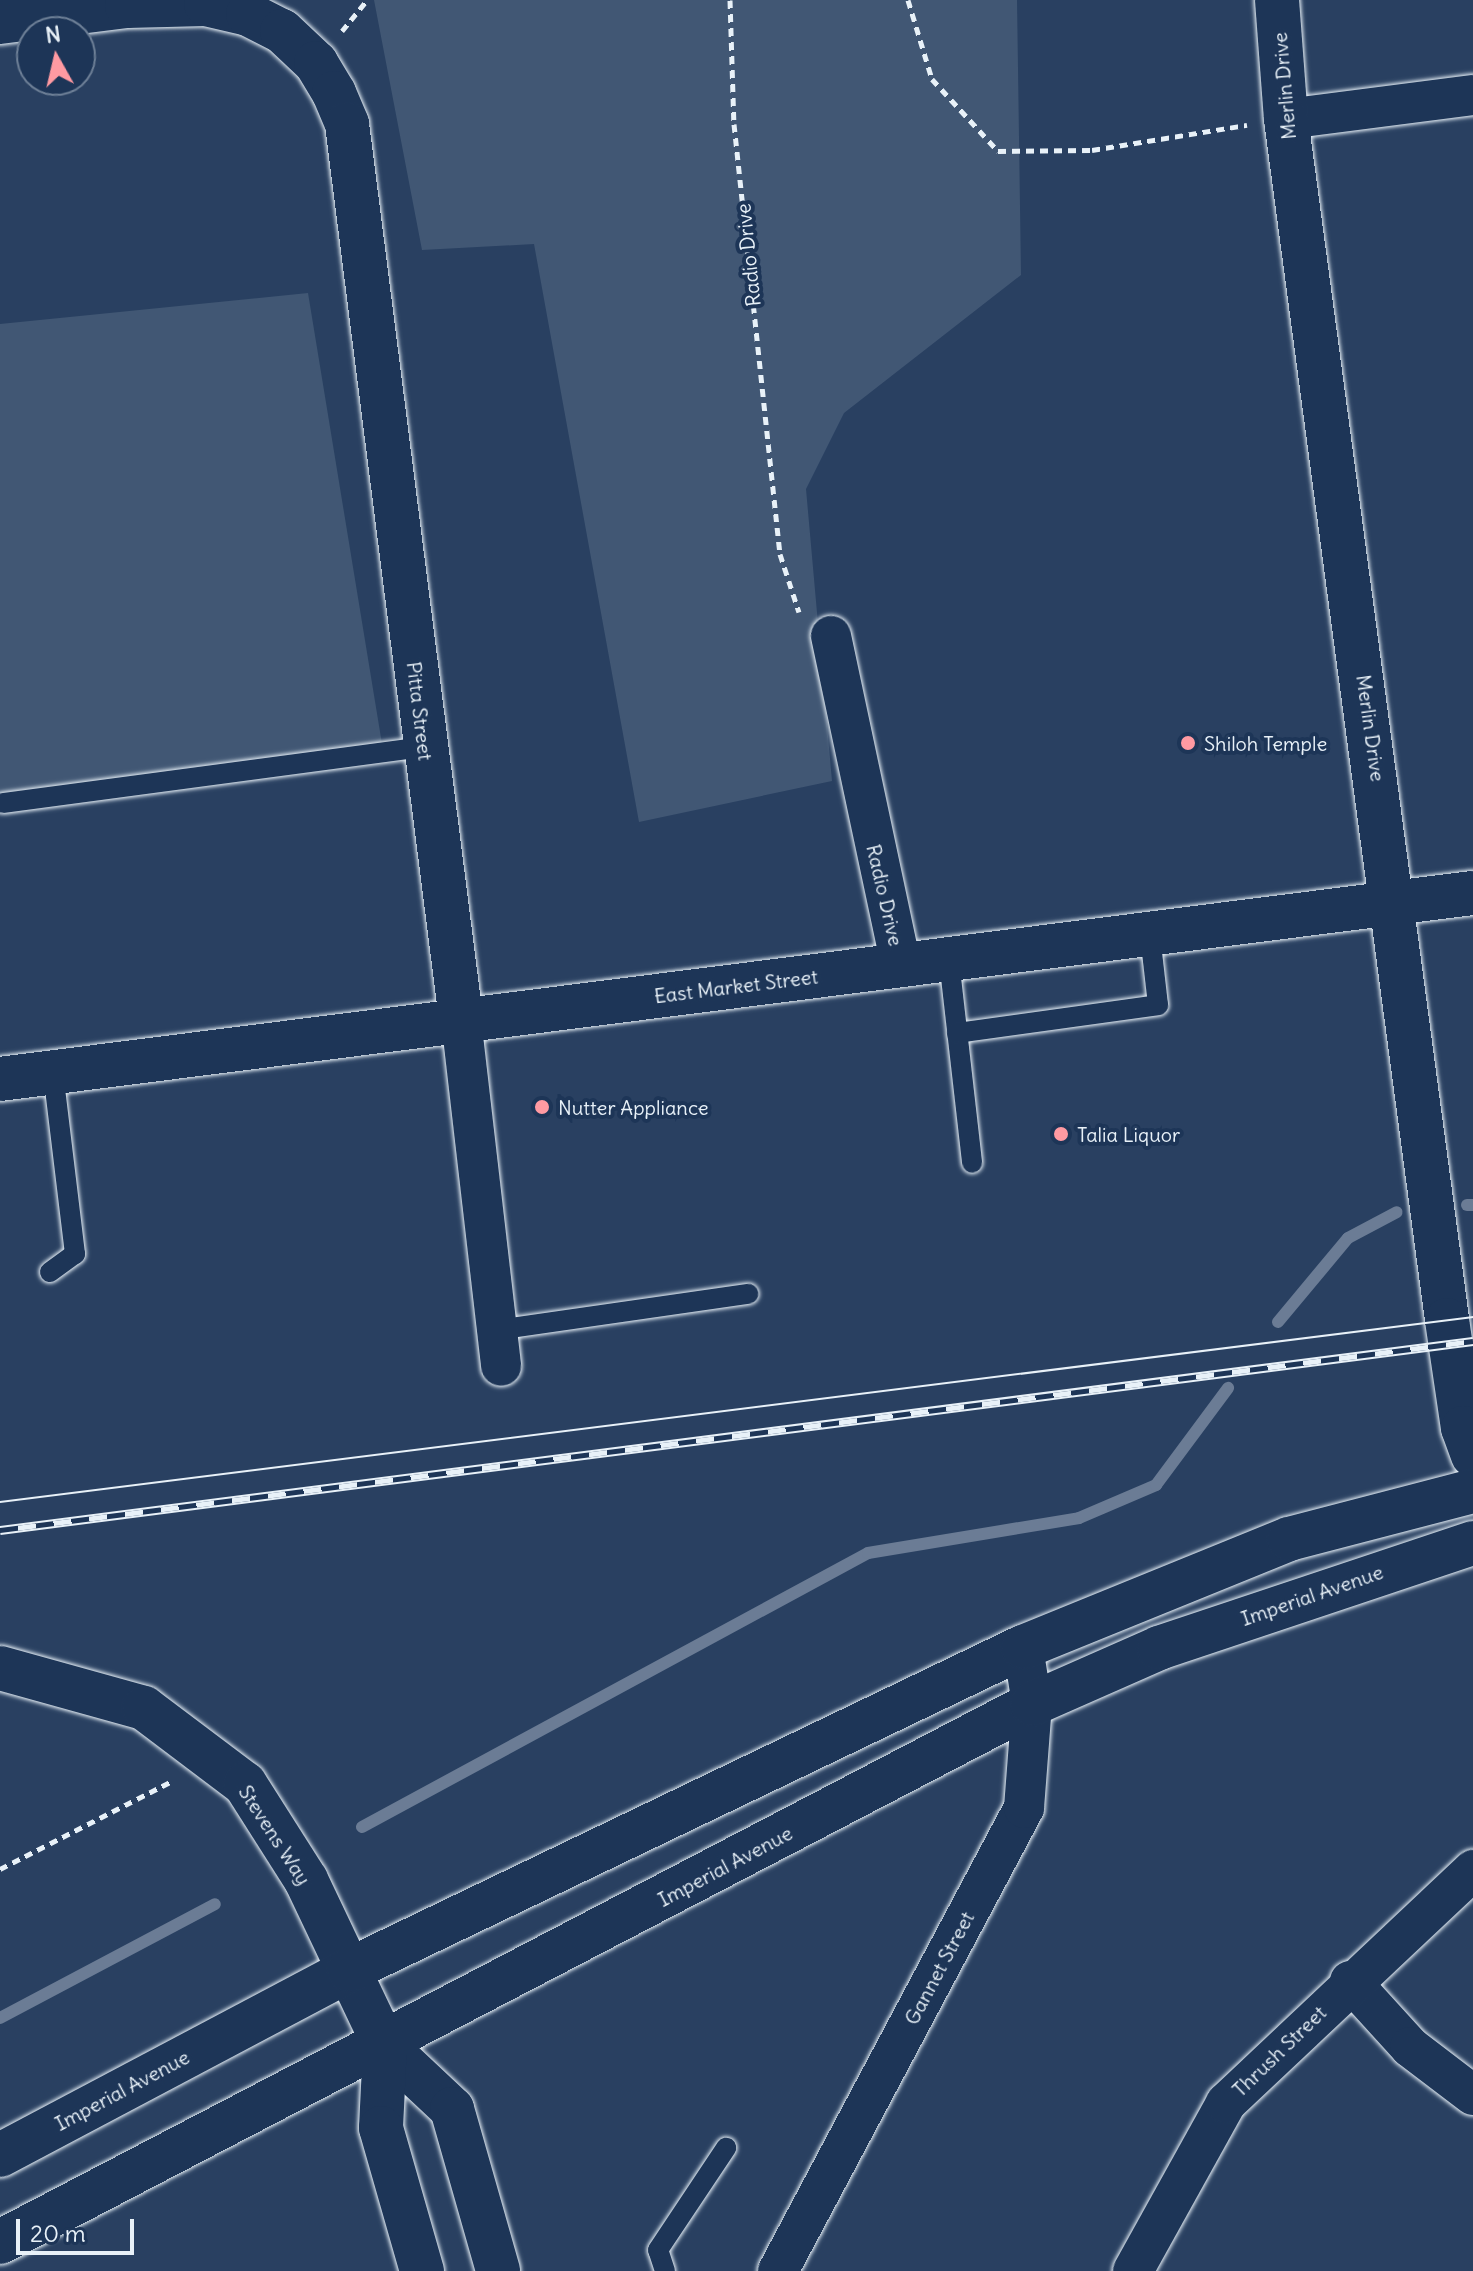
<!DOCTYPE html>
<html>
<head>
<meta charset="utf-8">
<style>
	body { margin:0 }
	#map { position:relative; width:1473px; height:2271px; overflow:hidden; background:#294061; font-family:Delius,sans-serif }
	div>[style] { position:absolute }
	.green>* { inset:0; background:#415774 }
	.stream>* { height:12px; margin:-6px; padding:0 6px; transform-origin:6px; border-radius:6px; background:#6b7c95 }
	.path>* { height:5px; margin-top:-2.5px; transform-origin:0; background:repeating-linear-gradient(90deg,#e8f1f8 0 8px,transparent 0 14px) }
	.roads { filter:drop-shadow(0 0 2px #e8f1f8) drop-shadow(0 0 2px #e8f1f8) }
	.lane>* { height:20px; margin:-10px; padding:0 10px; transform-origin:10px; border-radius:10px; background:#1d3557 }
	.street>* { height:40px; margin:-20px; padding:0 20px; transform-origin:20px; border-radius:20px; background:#1d3557 }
	.secondary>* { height:44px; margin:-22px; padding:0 22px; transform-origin:22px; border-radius:22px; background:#1d3557 }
	.primary>* { height:44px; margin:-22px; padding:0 22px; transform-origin:22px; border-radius:22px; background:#1d3557 }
	.tram>* { height:2px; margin:-1px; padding:0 1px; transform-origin:1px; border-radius:1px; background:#e8f1f8 }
	.rail>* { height:9px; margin-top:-4.5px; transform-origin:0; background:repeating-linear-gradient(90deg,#1d3557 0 18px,#e8f1f8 0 36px); box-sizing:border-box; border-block:2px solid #e8f1f8 }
	.dots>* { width:22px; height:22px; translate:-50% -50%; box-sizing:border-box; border:4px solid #1d3557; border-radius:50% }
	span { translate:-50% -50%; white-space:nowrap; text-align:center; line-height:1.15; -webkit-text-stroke:8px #1d3557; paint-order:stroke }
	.street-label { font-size:20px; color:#e8f1f8 }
	.poi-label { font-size:20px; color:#e8f1f8 }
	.left { translate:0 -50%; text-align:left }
	.north { position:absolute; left:16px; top:16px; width:80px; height:80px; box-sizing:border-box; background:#1d3557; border:2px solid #6e8097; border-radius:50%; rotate:352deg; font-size:22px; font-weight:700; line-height:32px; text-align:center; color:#e8f1f8 }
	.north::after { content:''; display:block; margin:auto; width:28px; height:36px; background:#ff9aa2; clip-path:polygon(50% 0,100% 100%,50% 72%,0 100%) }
	.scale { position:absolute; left:16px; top:2219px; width:118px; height:36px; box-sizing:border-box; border:4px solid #e8f1f8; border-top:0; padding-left:10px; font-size:24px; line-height:28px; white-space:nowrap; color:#e8f1f8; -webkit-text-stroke:6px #1d3557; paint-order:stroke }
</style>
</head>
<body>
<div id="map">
	<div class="green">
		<div style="clip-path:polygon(374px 0,1017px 0,1021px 275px,844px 413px,806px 489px,832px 781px,639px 822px,534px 244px,422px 250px)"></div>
		<div style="clip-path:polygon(308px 293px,382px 744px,0 793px,0 324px)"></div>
	</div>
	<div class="stream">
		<div style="left:1467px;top:1205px;width:6px"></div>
		<div style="left:1278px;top:1322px;width:109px;rotate:-50.2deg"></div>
		<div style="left:1348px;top:1238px;width:55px;rotate:-28deg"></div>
		<div style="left:362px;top:1827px;width:575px;rotate:-28.44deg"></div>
		<div style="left:868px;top:1553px;width:214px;rotate:-9.4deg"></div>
		<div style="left:1079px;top:1518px;width:84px;rotate:-23.2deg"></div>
		<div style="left:1156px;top:1485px;width:121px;rotate:-53.4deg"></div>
		<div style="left:0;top:2018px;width:243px;rotate:-27.9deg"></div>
	</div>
	<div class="path">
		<div style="left:730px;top:0;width:124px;rotate:88.2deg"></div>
		<div style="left:734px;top:124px;width:432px;rotate:83.9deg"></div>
		<div style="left:780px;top:554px;width:61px;rotate:71.9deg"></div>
		<div style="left:908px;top:0;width:83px;rotate:73.1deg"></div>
		<div style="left:932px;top:79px;width:98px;rotate:47.5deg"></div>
		<div style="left:998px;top:151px;width:94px;rotate:-0.6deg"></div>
		<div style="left:1092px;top:150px;width:157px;rotate:-9.2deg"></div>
		<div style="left:342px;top:31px;width:40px;rotate:-51deg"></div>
		<div style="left:0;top:1869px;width:195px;rotate:-27.1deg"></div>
	</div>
	<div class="roads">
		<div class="lane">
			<div style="left:3px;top:803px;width:426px;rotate:-7.6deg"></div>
			<div style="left:949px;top:960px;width:204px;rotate:83.5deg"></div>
			<div style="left:957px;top:1033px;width:203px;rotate:-7.9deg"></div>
			<div style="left:1158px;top:1005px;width:70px;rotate:-96.5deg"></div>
			<div style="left:50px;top:1272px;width:31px;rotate:-36deg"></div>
			<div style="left:75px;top:1254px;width:183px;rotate:-96.9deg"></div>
			<div style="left:497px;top:1330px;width:254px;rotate:-8.2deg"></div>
			<div style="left:665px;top:2271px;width:22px;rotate:-108deg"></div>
			<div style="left:658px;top:2250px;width:123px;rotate:-56.3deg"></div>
		</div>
		<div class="street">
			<div style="left:1286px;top:119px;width:189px;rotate:-7.3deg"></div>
			<div style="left:831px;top:636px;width:337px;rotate:78deg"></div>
			<div style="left:461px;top:1019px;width:349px;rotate:83.4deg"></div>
			<div style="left:1350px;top:1981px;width:89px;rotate:47.7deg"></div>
			<div style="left:1410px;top:2047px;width:79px;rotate:37.3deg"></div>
			<div style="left:778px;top:2271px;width:524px;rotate:-62.02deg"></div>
			<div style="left:1024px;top:1808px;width:104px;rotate:-85.6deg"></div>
			<div style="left:1032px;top:1704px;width:58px;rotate:-99deg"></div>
			<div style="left:1133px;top:2271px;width:192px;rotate:-61deg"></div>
			<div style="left:1226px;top:2103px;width:340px;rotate:-43.3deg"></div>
		</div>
		<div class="secondary">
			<div style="left:1277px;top:0;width:119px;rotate:85.7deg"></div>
			<div style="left:1286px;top:119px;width:1212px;rotate:82.36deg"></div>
			<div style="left:1447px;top:1320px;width:109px;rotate:81.6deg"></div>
			<div style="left:1463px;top:1428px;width:29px;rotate:70deg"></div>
			<div style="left:0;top:22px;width:128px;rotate:-7.2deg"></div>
			<div style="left:127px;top:6px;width:79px;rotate:-1.5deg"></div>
			<div style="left:206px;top:4px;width:43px;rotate:13.4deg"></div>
			<div style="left:248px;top:14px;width:38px;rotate:27deg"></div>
			<div style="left:282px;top:31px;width:47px;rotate:43.3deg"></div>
			<div style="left:316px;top:63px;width:35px;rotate:59deg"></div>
			<div style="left:334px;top:93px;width:34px;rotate:67deg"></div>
			<div style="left:347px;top:124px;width:902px;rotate:82.74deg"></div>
			<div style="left:0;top:1079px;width:1485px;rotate:-7.2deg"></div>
			<div style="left:0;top:1668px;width:149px;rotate:15.5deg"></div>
			<div style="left:144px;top:1708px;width:126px;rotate:37deg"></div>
			<div style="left:245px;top:1784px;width:114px;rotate:57.6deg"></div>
			<div style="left:306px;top:1880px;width:184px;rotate:64.6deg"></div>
			<div style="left:385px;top:2046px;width:92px;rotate:43.2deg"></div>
			<div style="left:452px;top:2109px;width:168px;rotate:74.1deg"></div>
			<div style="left:385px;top:2046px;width:82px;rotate:92.8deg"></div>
			<div style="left:381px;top:2128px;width:149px;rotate:74deg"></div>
		</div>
		<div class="primary">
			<div style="left:0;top:2155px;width:395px;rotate:-27.9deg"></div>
			<div style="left:349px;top:1970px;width:747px;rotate:-25.61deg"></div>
			<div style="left:1023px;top:1647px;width:287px;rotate:-22.1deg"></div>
			<div style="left:1289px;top:1539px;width:190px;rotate:-14.6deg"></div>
			<div style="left:0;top:2242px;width:1164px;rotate:-27.53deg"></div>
			<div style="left:1032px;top:1704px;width:139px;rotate:-23.8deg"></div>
			<div style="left:1159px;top:1648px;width:331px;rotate:-18.5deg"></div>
		</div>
	</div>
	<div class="tram">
		<div style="left:0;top:1502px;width:1485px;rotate:-7.16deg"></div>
	</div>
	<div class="rail">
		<div style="left:0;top:1530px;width:1485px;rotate:-7.31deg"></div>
	</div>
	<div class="dots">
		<div style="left:1188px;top:743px;background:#ff9aa2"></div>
		<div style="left:542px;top:1107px;background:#ff9aa2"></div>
		<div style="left:1061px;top:1134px;background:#ff9aa2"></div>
	</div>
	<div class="street-label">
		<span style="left:1284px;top:86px;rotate:-95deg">Merlin Drive</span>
		<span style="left:748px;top:255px;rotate:-96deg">Radio Drive</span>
		<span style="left:420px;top:711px;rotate:83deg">Pitta Street</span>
		<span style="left:1371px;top:728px;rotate:82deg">Merlin Drive</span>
		<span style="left:885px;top:895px;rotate:77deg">Radio Drive</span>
		<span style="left:736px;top:986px;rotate:-7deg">East Market Street</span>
		<span style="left:1312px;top:1595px;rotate:-19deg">Imperial Avenue</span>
		<span style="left:275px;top:1835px;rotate:57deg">Stevens Way</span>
		<span style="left:725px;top:1866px;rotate:-28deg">Imperial Avenue</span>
		<span style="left:939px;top:1968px;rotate:-62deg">Gannet Street</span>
		<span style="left:1279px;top:2051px;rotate:-44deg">Thrush Street</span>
		<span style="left:122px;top:2090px;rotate:-28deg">Imperial Avenue</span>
	</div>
	<div class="poi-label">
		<span class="left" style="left:1204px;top:743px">Shiloh Temple</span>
		<span class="left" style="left:558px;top:1107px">Nutter Appliance</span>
		<span class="left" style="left:1077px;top:1134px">Talia Liquor</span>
	</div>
	<div class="north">N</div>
	<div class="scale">20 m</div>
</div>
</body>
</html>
